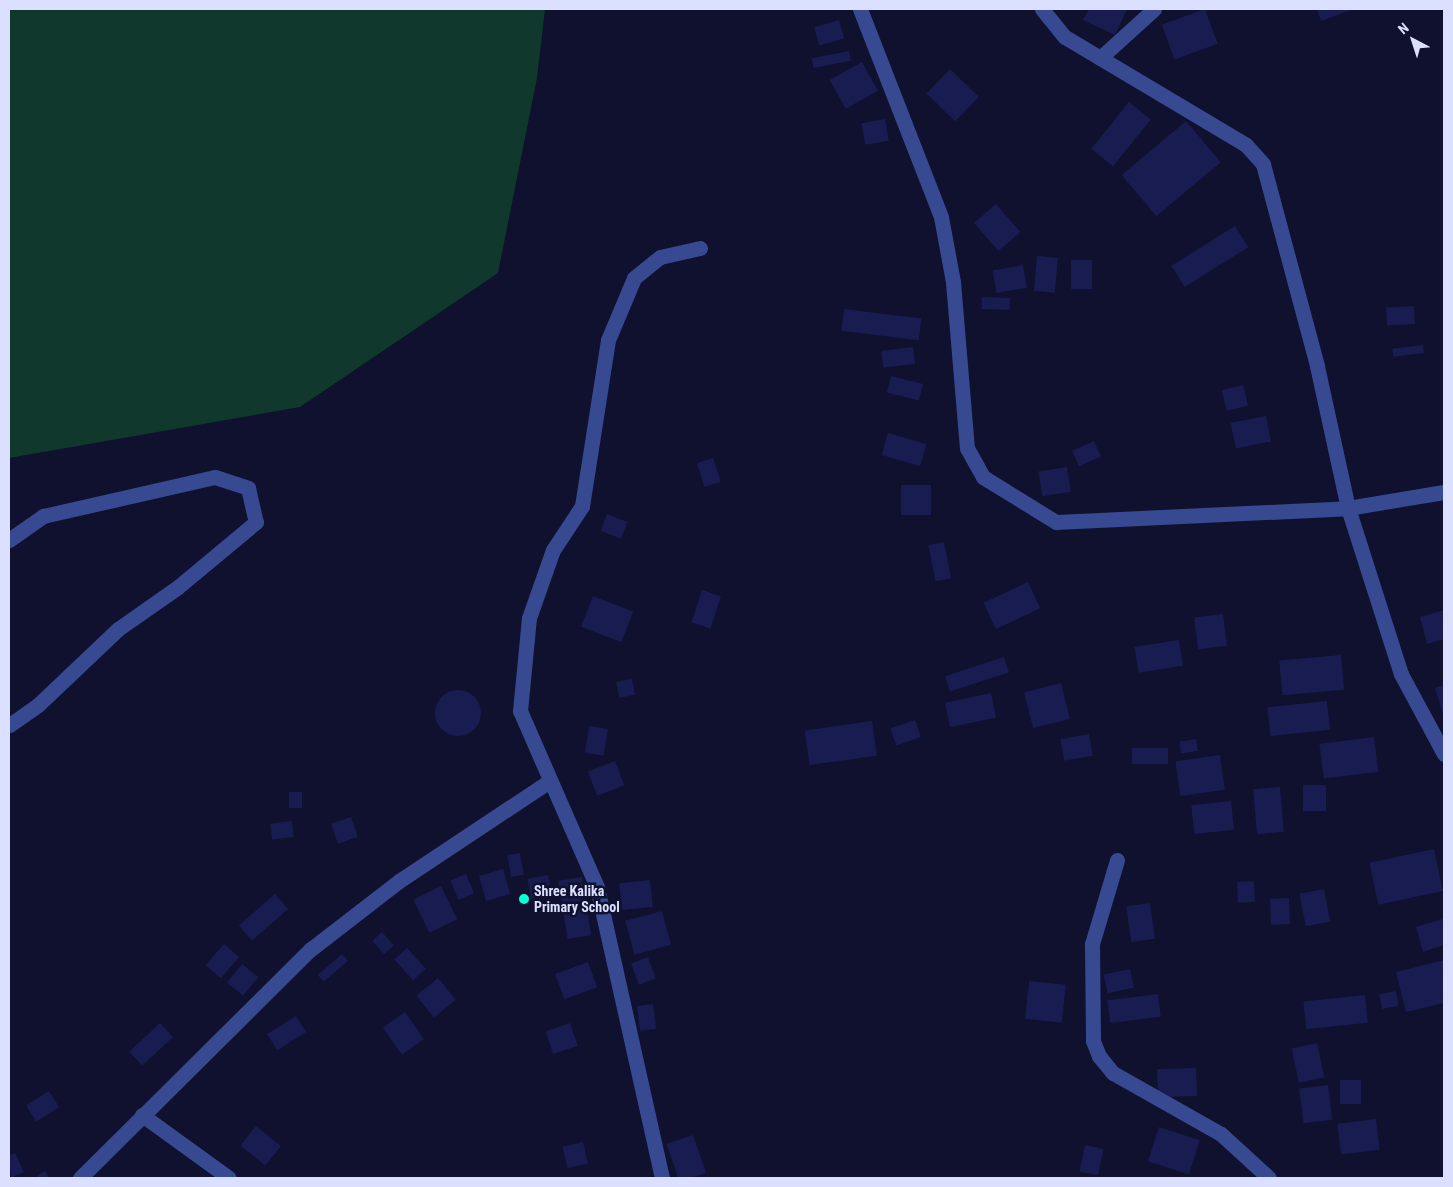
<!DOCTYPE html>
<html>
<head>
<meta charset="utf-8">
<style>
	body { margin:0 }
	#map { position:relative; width:1453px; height:1187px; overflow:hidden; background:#0f112e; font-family:"Roboto Condensed",sans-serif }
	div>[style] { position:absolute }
	.green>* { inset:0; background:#11382d }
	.building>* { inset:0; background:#191c50; transform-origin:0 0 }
	.round { border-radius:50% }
	.minor>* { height:15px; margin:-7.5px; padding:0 7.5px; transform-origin:7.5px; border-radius:7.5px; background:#364991 }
	.dots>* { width:14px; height:14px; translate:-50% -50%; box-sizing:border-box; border:2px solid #0f112e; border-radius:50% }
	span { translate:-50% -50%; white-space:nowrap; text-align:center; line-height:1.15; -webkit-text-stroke:5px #0f112e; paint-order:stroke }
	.poi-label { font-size:14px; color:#dce0ff; font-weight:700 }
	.left { translate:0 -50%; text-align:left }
	.frame { position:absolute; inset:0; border:10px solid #dce0ff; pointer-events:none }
	.north { position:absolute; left:1388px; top:15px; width:50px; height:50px; -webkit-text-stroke:4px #0f112e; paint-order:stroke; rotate:320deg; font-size:14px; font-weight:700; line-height:20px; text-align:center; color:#dce0ff }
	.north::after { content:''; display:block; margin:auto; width:18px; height:22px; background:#dce0ff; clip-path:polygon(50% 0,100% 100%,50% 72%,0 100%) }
</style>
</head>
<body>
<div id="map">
	<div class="green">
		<div style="clip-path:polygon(9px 9px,545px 9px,537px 78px,498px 273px,300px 407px,9px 458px)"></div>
	</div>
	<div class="building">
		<div style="clip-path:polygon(1089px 9px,1127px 9px,1115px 35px,1083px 20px)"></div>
		<div style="left:1205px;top:9px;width:37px;height:46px;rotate:70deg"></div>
		<div style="clip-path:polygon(1317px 9px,1354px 9px,1321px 21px)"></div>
		<div style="left:839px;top:20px;width:19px;height:26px;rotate:74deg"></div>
		<div style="left:849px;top:51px;width:10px;height:38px;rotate:79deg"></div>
		<div style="left:862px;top:62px;width:33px;height:37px;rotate:61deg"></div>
		<div style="left:950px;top:69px;width:40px;height:34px;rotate:44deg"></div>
		<div style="left:1129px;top:102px;width:28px;height:60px;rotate:39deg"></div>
		<div style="left:885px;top:119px;width:22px;height:24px;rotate:80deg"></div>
		<div style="left:1186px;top:121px;width:54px;height:84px;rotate:50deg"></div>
		<div style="left:996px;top:204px;width:37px;height:29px;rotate:49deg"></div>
		<div style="left:1235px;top:226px;width:25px;height:75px;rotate:58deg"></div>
		<div style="left:1037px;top:256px;width:21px;height:35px;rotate:5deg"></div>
		<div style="left:1092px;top:260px;width:29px;height:21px;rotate:90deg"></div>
		<div style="left:1023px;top:265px;width:23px;height:31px;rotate:80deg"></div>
		<div style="left:982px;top:297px;width:28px;height:12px;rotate:2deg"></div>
		<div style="left:1414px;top:306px;width:18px;height:28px;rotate:87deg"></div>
		<div style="left:844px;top:309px;width:78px;height:22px;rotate:7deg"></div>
		<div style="left:1423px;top:345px;width:8px;height:31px;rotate:83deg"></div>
		<div style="left:913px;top:347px;width:17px;height:32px;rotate:83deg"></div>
		<div style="left:891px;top:376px;width:33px;height:17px;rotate:14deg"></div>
		<div style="left:1243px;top:385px;width:21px;height:22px;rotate:76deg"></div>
		<div style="left:1266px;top:416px;width:26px;height:36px;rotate:79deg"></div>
		<div style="left:888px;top:433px;width:40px;height:23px;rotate:16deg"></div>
		<div style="left:1094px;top:441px;width:17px;height:24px;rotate:66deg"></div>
		<div style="left:713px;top:458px;width:25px;height:17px;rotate:72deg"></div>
		<div style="left:1067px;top:467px;width:25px;height:29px;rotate:81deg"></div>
		<div style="left:901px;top:485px;width:30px;height:30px"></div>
		<div style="left:607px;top:514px;width:22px;height:18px;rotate:21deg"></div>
		<div style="left:944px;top:542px;width:37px;height:16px;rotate:79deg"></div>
		<div style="left:1028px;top:582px;width:29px;height:49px;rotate:65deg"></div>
		<div style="left:702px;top:590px;width:20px;height:34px;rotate:18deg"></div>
		<div style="left:593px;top:596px;width:43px;height:33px;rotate:21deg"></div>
		<div style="clip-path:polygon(1444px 610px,1444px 639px,1427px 644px,1420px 617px)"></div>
		<div style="left:1223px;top:614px;width:32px;height:29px;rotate:83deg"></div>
		<div style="left:1179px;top:640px;width:26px;height:45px;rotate:81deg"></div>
		<div style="left:1341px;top:655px;width:35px;height:62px;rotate:85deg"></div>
		<div style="left:1004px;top:657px;width:16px;height:62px;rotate:72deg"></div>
		<div style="left:632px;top:679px;width:16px;height:16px;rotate:79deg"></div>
		<div style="left:1061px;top:683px;width:37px;height:38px;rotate:76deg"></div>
		<div style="clip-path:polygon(1444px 685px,1444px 718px,1435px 688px)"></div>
		<div class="round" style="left:435px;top:690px;width:46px;height:46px"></div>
		<div style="left:991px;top:693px;width:25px;height:47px;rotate:78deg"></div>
		<div style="left:1327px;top:701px;width:29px;height:60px;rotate:84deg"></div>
		<div style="left:915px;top:720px;width:18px;height:26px;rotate:71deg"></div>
		<div style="left:872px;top:721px;width:35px;height:68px;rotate:82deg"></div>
		<div style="left:589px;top:726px;width:19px;height:27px;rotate:9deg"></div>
		<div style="left:1089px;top:734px;width:22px;height:29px;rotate:80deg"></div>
		<div style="left:1374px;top:737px;width:35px;height:55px;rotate:83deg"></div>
		<div style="left:1196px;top:739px;width:12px;height:17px;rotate:81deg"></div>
		<div style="left:1168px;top:748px;width:16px;height:36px;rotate:90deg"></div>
		<div style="left:1220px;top:755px;width:35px;height:45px;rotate:82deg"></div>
		<div style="left:615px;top:761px;width:26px;height:29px;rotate:69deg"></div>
		<div style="left:1303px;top:785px;width:23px;height:26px"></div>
		<div style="left:1280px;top:787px;width:45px;height:27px;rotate:85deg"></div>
		<div style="left:289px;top:792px;width:13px;height:16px"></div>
		<div style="left:1231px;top:801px;width:29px;height:40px;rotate:84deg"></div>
		<div style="left:351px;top:817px;width:21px;height:21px;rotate:71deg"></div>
		<div style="left:292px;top:821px;width:16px;height:22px;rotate:83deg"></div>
		<div style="left:1434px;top:849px;width:43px;height:66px;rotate:78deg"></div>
		<div style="left:520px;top:853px;width:22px;height:13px;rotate:80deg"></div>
		<div style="left:503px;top:869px;width:26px;height:25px;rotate:74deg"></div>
		<div style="left:466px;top:874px;width:21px;height:17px;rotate:67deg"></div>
		<div style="left:548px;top:875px;width:20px;height:21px;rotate:79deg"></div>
		<div style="left:582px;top:877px;width:59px;height:24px;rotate:81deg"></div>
		<div style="left:650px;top:880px;width:27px;height:31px;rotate:84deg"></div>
		<div style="left:1254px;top:881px;width:21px;height:17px;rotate:87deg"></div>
		<div style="left:441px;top:886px;width:37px;height:31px;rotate:64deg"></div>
		<div style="left:1324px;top:889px;width:33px;height:25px;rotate:79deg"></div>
		<div style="left:275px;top:894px;width:20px;height:48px;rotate:49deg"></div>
		<div style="left:1289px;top:898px;width:26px;height:19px;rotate:88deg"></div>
		<div style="left:1150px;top:903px;width:36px;height:24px;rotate:82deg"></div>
		<div style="left:662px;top:911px;width:35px;height:38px;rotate:75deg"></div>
		<div style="clip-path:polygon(1443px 919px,1444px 945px,1423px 952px,1416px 927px)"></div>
		<div style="left:382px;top:932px;width:18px;height:13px;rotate:49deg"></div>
		<div style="left:224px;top:944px;width:20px;height:28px;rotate:41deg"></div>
		<div style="left:407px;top:948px;width:28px;height:17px;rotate:48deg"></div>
		<div style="left:342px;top:954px;width:9px;height:32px;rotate:49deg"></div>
		<div style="left:648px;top:957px;width:23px;height:18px;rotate:70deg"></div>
		<div style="clip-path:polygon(1444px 960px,1444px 1003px,1406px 1012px,1396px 972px)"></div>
		<div style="left:588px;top:962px;width:27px;height:35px;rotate:70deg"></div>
		<div style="left:242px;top:964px;width:21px;height:24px;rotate:39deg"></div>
		<div style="left:1130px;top:969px;width:19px;height:27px;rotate:78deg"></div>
		<div style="left:438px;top:978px;width:28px;height:28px;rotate:51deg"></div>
		<div style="left:1029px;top:981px;width:37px;height:38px;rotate:6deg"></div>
		<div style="left:1396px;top:991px;width:15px;height:17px;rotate:79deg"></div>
		<div style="left:1158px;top:994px;width:23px;height:51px;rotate:83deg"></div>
		<div style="left:1365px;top:995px;width:28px;height:62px;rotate:84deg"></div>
		<div style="left:653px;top:1004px;width:25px;height:16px;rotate:83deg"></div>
		<div style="left:405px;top:1012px;width:33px;height:27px;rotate:55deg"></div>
		<div style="left:296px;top:1016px;width:19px;height:34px;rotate:58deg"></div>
		<div style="left:160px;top:1023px;width:19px;height:42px;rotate:47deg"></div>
		<div style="left:570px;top:1023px;width:24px;height:26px;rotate:71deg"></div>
		<div style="left:1317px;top:1043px;width:35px;height:26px;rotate:78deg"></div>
		<div style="left:1196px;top:1068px;width:28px;height:39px;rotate:88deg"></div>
		<div style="left:1340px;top:1080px;width:21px;height:24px"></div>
		<div style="left:1328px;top:1085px;width:35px;height:29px;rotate:83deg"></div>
		<div style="left:49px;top:1091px;width:19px;height:27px;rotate:58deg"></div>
		<div style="left:1376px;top:1119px;width:31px;height:39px;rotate:83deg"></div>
		<div style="left:256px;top:1126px;width:32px;height:25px;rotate:39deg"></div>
		<div style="left:1159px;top:1127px;width:43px;height:36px;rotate:18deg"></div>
		<div style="left:693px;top:1135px;width:40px;height:28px;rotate:71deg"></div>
		<div style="left:583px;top:1142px;width:22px;height:21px;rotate:77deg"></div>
		<div style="left:1085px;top:1145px;width:19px;height:27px;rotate:12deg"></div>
		<div style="clip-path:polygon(15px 1153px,24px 1172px,11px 1178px,9px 1156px)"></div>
		<div style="clip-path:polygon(45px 1170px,49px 1178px,35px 1178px)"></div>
	</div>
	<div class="minor">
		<div style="left:860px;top:9px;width:223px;rotate:68.7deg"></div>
		<div style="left:941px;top:217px;width:66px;rotate:79.5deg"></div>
		<div style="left:953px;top:282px;width:167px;rotate:85.2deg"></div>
		<div style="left:967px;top:448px;width:33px;rotate:61deg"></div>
		<div style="left:983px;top:477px;width:86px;rotate:31.7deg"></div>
		<div style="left:1056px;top:522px;width:292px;rotate:-2.7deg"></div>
		<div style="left:1348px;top:508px;width:97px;rotate:-9.5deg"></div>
		<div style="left:1042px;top:9px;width:36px;rotate:51deg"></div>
		<div style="left:1065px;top:37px;width:211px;rotate:30.8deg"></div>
		<div style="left:1246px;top:145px;width:25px;rotate:48deg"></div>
		<div style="left:1263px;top:164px;width:209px;rotate:75deg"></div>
		<div style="left:1317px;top:366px;width:145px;rotate:77.7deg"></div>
		<div style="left:1348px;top:508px;width:174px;rotate:72.3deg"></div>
		<div style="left:1401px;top:674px;width:91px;rotate:61.7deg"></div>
		<div style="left:1100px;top:58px;width:73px;rotate:-42.2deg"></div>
		<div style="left:9px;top:540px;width:42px;rotate:-35.2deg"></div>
		<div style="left:43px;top:516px;width:176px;rotate:-12.8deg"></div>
		<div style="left:215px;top:477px;width:35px;rotate:18deg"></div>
		<div style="left:248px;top:488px;width:35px;rotate:77deg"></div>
		<div style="left:256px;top:522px;width:102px;rotate:140.2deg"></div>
		<div style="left:178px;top:587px;width:73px;rotate:145deg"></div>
		<div style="left:118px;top:629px;width:110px;rotate:136.5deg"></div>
		<div style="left:38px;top:705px;width:35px;rotate:145deg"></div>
		<div style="left:1117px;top:860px;width:88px;rotate:106.6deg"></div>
		<div style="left:1092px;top:944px;width:97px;rotate:89.4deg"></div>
		<div style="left:1093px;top:1041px;width:16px;rotate:68deg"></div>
		<div style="left:1099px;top:1056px;width:22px;rotate:51deg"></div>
		<div style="left:1113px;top:1073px;width:124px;rotate:29.5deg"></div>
		<div style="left:1221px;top:1134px;width:65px;rotate:42.5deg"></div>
		<div style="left:142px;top:1115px;width:107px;rotate:35.9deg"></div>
		<div style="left:80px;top:1178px;width:325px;rotate:-44.8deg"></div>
		<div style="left:311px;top:949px;width:111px;rotate:-37.7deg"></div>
		<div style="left:399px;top:881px;width:179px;rotate:-33.6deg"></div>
		<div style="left:662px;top:1178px;width:298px;rotate:-102.6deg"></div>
		<div style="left:597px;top:887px;width:192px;rotate:-113.6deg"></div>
		<div style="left:520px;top:711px;width:93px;rotate:-84.5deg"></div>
		<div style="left:529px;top:618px;width:72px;rotate:-70.6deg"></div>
		<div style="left:553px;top:550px;width:53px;rotate:-56.6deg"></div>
		<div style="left:582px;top:506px;width:168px;rotate:-81.1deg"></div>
		<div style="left:608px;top:340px;width:67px;rotate:-67.2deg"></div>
		<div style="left:634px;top:278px;width:33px;rotate:-39deg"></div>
		<div style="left:660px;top:257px;width:41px;rotate:-12.7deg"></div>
	</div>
	<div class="dots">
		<div style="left:524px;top:899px;background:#08ffda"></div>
	</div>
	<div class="poi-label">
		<span class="left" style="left:534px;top:899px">Shree Kalika<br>Primary School</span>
	</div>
	<div class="frame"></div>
	<div class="north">N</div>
</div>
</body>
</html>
